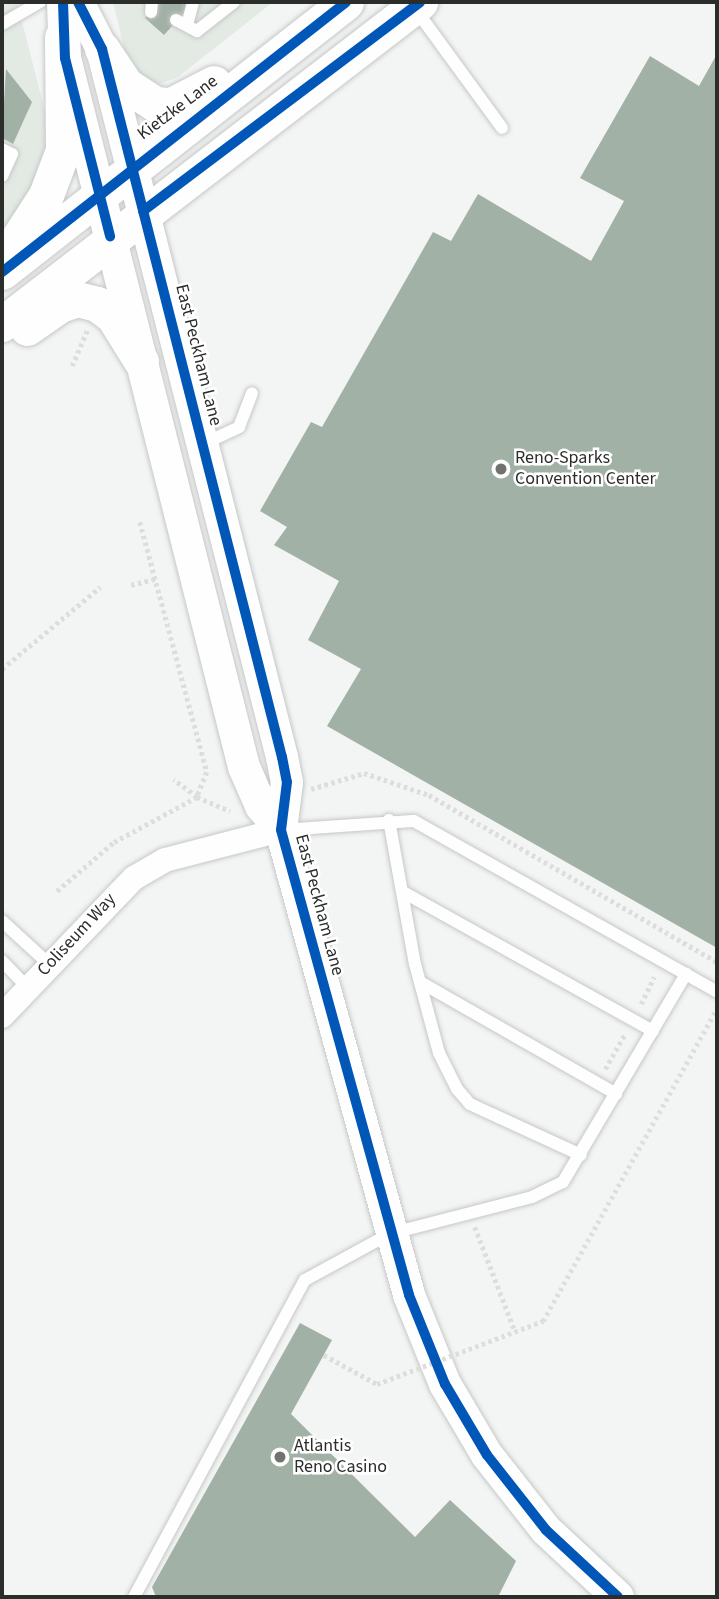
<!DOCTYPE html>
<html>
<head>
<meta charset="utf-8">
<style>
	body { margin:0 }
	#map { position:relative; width:719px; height:1599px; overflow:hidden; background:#f3f5f4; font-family:"Source Sans 3",sans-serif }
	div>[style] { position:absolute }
	.built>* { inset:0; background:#e3eae4 }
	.building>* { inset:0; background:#a2b1a5 }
	.path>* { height:4.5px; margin-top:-2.25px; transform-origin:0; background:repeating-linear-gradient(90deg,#dcdddc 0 3.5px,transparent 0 7px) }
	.roads { filter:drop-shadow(0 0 2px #c6c8c7) drop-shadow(0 0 2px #c6c8c7) }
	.service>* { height:12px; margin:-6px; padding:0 6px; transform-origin:6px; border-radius:6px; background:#fdfefd }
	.minor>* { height:24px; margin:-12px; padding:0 12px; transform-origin:12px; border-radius:12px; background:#fdfefd }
	.tertiary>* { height:32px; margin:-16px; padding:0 16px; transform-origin:16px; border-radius:16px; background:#fdfefd }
	.secondary>* { height:35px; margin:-17.5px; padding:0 17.5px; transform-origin:17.5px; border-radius:17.5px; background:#fdfefd }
	.path-bridge>* { height:4.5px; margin-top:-2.25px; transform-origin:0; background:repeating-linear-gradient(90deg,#dcdddc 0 3.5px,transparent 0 7px) }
	.cycleway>* { height:10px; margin:-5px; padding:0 5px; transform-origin:5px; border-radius:5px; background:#0057b8 }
	.dots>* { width:19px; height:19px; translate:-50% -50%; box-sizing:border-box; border:4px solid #fff; border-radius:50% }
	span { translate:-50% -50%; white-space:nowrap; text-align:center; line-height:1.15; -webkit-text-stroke:5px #fff; paint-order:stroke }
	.street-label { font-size:18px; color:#2b2d2b }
	.poi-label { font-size:18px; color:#2b2d2b }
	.left { translate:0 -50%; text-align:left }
	.frame { position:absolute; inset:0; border:4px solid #2b2d2b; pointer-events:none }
</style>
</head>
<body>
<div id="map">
	<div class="built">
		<div style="clip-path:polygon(2px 2px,17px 2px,49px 127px,48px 158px,36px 187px,2px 229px)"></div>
		<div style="clip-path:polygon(113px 2px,273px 2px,178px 77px,160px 84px,149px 82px,127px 60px)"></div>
	</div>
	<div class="building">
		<div style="clip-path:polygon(160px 2px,194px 2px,164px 35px,145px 18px)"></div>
		<div style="clip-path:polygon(717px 54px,717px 948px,327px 726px,361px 669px,308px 640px,339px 581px,274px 545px,287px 527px,260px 511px,311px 422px,322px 427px,433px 232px,451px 241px,478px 194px,591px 261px,624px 201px,580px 178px,650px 56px,699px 86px)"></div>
		<div style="clip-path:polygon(6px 69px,32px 102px,13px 144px,2px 138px)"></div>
		<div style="clip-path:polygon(300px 1323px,332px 1340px,291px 1414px,415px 1537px,450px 1500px,516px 1561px,498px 1597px,156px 1597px,152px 1587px)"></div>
	</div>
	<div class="path">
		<div style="left:72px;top:366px;width:39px;rotate:-67deg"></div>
		<div style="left:140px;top:522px;width:259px;rotate:75deg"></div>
		<div style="left:207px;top:772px;width:27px;rotate:112deg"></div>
		<div style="left:197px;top:797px;width:29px;rotate:-144deg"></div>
		<div style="left:131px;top:585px;width:25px;rotate:-14deg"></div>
		<div style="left:2px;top:669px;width:128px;rotate:-39.9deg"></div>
		<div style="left:311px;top:789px;width:55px;rotate:-16.8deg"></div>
		<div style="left:364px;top:773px;width:69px;rotate:18.7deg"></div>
		<div style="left:429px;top:795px;width:333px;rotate:30.1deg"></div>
		<div style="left:57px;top:891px;width:75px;rotate:-40.7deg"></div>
		<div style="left:114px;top:842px;width:94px;rotate:-28.5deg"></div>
		<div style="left:197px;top:797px;width:36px;rotate:23deg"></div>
		<div style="left:641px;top:1004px;width:30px;rotate:-64deg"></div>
		<div style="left:605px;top:1069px;width:40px;rotate:-60.3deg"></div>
		<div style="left:475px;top:1227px;width:111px;rotate:69deg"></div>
	</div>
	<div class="roads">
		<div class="service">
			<div style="left:416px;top:10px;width:146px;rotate:53.9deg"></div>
			<div style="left:151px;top:12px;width:10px;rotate:-84deg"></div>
			<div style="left:176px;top:20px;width:24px;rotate:28deg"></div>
			<div style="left:197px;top:31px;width:47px;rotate:-38.1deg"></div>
			<div style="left:2px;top:24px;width:44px;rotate:-30.1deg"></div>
			<div style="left:187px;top:25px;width:23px;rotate:-75deg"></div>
			<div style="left:2px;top:149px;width:11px;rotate:27deg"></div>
			<div style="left:12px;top:154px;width:24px;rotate:114deg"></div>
			<div style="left:203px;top:444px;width:40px;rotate:-25deg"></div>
			<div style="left:239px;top:427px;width:36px;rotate:-69deg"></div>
			<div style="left:389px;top:820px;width:146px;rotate:79.8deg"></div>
			<div style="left:415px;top:964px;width:92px;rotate:74.9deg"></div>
			<div style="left:439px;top:1053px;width:40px;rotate:63.4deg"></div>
			<div style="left:457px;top:1089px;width:20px;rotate:49deg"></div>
			<div style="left:470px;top:1104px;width:122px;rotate:24.7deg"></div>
			<div style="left:281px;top:830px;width:133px;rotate:-3.9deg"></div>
			<div style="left:414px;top:821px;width:348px;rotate:29.4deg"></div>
			<div style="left:403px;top:892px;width:286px;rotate:29.1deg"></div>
			<div style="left:2px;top:921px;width:64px;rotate:42.5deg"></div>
			<div style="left:2px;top:961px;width:36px;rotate:46deg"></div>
			<div style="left:420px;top:982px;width:226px;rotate:29.7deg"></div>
			<div style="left:134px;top:1597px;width:360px;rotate:-61.7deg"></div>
			<div style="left:305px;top:1280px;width:96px;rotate:-28.7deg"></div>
			<div style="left:389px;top:1234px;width:148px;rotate:-14.5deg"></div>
			<div style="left:532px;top:1197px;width:34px;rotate:-26deg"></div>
			<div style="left:563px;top:1182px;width:242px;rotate:-59.4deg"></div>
		</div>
		<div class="minor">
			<div style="left:2px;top:1016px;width:191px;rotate:-46.3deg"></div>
			<div style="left:134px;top:878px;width:36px;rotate:-30deg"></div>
			<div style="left:165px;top:860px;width:120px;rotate:-14.5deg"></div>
		</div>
		<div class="tertiary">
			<div style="left:63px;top:2px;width:56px;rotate:88deg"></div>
			<div style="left:65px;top:58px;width:731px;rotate:75.83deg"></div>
			<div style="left:244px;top:767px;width:43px;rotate:66.4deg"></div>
			<div style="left:261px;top:806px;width:31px;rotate:50deg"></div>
			<div style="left:78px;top:2px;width:53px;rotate:62.9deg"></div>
			<div style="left:102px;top:49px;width:731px;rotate:75.74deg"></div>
			<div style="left:282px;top:757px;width:25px;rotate:79deg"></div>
			<div style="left:287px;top:782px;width:48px;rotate:97.1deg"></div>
			<div style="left:281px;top:830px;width:482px;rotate:74.6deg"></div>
			<div style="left:409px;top:1295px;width:96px;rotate:68deg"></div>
			<div style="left:445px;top:1384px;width:82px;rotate:59.4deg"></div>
			<div style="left:487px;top:1455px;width:95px;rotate:51.8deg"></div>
			<div style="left:546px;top:1530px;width:98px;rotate:42.9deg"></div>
		</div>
		<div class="secondary">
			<div style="left:102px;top:49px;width:43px;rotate:56.3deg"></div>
			<div style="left:126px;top:85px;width:35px;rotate:33deg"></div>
			<div style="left:155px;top:104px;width:16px;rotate:4deg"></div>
			<div style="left:171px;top:105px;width:48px;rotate:-27.1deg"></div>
			<div style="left:8px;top:254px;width:70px;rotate:-57.2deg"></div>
			<div style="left:46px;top:195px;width:48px;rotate:-69.3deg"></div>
			<div style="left:63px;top:150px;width:113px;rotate:-90.5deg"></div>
			<div style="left:2px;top:272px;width:437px;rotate:-38.1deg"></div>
			<div style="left:2px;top:324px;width:528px;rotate:-37.61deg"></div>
			<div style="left:27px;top:328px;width:40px;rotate:-34.9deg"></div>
			<div style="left:60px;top:305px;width:18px;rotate:-19deg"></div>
			<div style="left:77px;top:299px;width:21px;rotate:14deg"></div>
			<div style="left:97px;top:304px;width:20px;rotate:37deg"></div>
			<div style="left:113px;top:316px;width:53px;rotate:58.1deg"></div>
		</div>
	</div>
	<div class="path-bridge">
		<div style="left:324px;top:1355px;width:60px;rotate:28.7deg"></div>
		<div style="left:377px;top:1384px;width:178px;rotate:-20.8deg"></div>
		<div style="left:543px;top:1321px;width:358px;rotate:-60.9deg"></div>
	</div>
	<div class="cycleway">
		<div style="left:63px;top:2px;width:56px;rotate:88deg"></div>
		<div style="left:65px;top:58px;width:184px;rotate:75.8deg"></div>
		<div style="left:78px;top:2px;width:53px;rotate:62.9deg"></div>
		<div style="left:102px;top:49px;width:731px;rotate:75.74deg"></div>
		<div style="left:282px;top:757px;width:25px;rotate:79deg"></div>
		<div style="left:287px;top:782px;width:48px;rotate:97.1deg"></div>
		<div style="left:281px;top:830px;width:482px;rotate:74.6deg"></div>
		<div style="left:409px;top:1295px;width:96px;rotate:68deg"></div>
		<div style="left:445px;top:1384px;width:82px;rotate:59.4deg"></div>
		<div style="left:487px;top:1455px;width:95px;rotate:51.8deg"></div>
		<div style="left:546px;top:1530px;width:98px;rotate:42.9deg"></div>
		<div style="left:143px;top:211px;width:347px;rotate:-37deg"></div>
		<div style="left:2px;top:272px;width:437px;rotate:-38.1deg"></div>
	</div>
	<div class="dots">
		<div style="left:501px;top:469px;background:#717371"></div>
		<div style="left:280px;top:1457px;background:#717371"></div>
	</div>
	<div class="street-label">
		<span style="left:178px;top:108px;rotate:-37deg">Kietzke Lane</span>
		<span style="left:198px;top:355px;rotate:76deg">East Peckham Lane</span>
		<span style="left:319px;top:905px;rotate:75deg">East Peckham Lane</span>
		<span style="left:77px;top:935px;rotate:-47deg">Coliseum Way</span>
	</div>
	<div class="poi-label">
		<span class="left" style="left:515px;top:469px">Reno-Sparks<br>Convention Center</span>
		<span class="left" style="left:294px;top:1457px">Atlantis<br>Reno Casino</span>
	</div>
	<div class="frame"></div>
</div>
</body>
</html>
